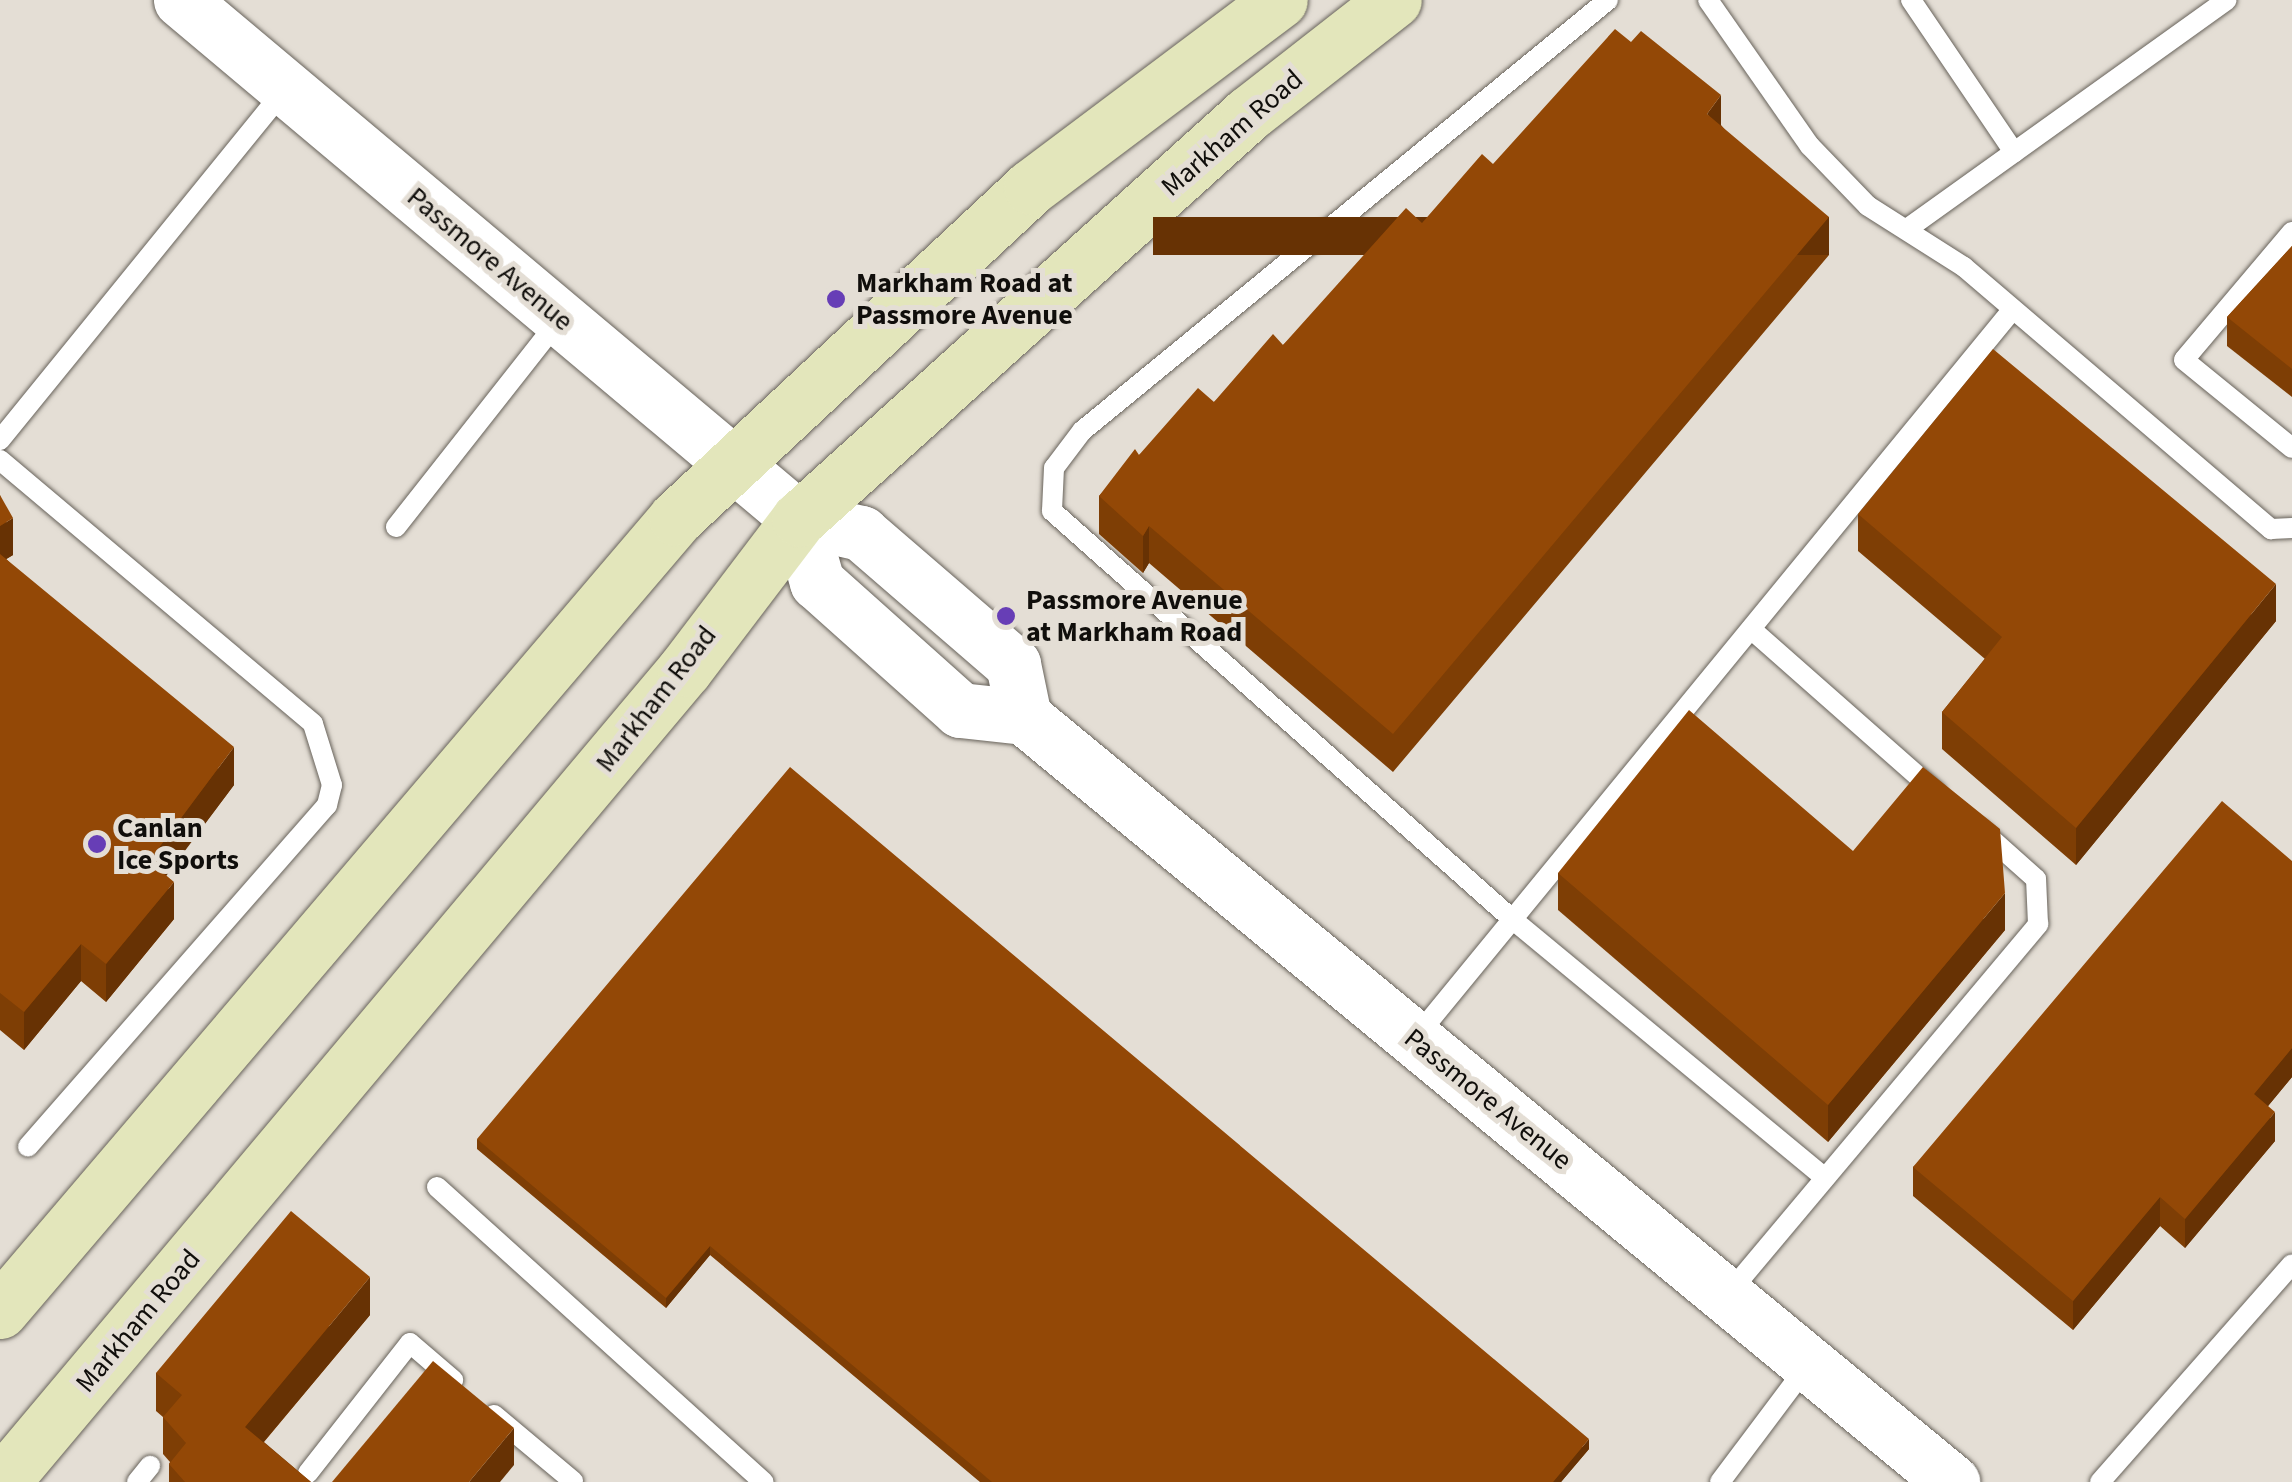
<!DOCTYPE html>
<html>
<head>
<meta charset="utf-8">
<style>
	body { margin:0 }
	#map { position:relative; width:2292px; height:1482px; overflow:hidden; background:#e4ded5; font-family:"Source Sans 3",sans-serif }
	div>[style] { position:absolute }
	.roads { filter:drop-shadow(0 0 2px #68635b) drop-shadow(0 0 2px #68635b) }
	.lane>* { height:20px; margin:-10px; padding:0 10px; transform-origin:10px; border-radius:10px; background:#fff }
	.secondary>* { height:55px; margin:-27.5px; padding:0 27.5px; transform-origin:27.5px; border-radius:27.5px; background:#fff }
	.primary>* { height:55px; margin:-27.5px; padding:0 27.5px; transform-origin:27.5px; border-radius:27.5px; background:#e3e6bb }
	.wall>* { inset:0; background:#7e3e05 }
	.shaded-wall>* { inset:0; background:#673204; transform-origin:0 0 }
	.building>* { inset:0; background:#934806 }
	.dots>* { width:28px; height:28px; translate:-50% -50%; box-sizing:border-box; border:5px solid #e4ded5; border-radius:50% }
	span { translate:-50% -50%; white-space:nowrap; text-align:center; line-height:1.15; -webkit-text-stroke:10px #e4ded5; paint-order:stroke }
	.street-label { font-size:28px; color:#100e0b }
	.poi-label { font-size:28px; color:#100e0b; font-weight:700 }
	.left { translate:0 -50%; text-align:left }
</style>
</head>
<body>
<div id="map">
	<div class="roads">
		<div class="lane">
			<div style="left:1608px;top:0;width:680px;rotate:140.67deg"></div>
			<div style="left:1082px;top:431px;width:46px;rotate:127.1deg"></div>
			<div style="left:1054px;top:468px;width:43px;rotate:92.7deg"></div>
			<div style="left:1052px;top:511px;width:615px;rotate:41.57deg"></div>
			<div style="left:1512px;top:919px;width:406px;rotate:39.6deg"></div>
			<div style="left:1708px;top:0;width:178px;rotate:55.1deg"></div>
			<div style="left:1810px;top:146px;width:83px;rotate:46deg"></div>
			<div style="left:1868px;top:206px;width:114px;rotate:32.4deg"></div>
			<div style="left:1964px;top:267px;width:404px;rotate:40.5deg"></div>
			<div style="left:2271px;top:529px;width:21px;rotate:-3deg"></div>
			<div style="left:1911px;top:0;width:184px;rotate:55.9deg"></div>
			<div style="left:1907px;top:229px;width:393px;rotate:-35.6deg"></div>
			<div style="left:2292px;top:232px;width:167px;rotate:130.2deg"></div>
			<div style="left:2184px;top:360px;width:139px;rotate:39.2deg"></div>
			<div style="left:0;top:440px;width:454px;rotate:-50.9deg"></div>
			<div style="left:0;top:460px;width:409px;rotate:40.1deg"></div>
			<div style="left:313px;top:724px;width:64px;rotate:72.7deg"></div>
			<div style="left:332px;top:785px;width:21px;rotate:104deg"></div>
			<div style="left:327px;top:805px;width:454px;rotate:131.2deg"></div>
			<div style="left:396px;top:527px;width:263px;rotate:-51.8deg"></div>
			<div style="left:1751px;top:629px;width:247px;rotate:41.4deg"></div>
			<div style="left:1416px;top:1037px;width:941px;rotate:-50.65deg"></div>
			<div style="left:437px;top:1187px;width:440px;rotate:42.1deg"></div>
			<div style="left:1728px;top:1294px;width:483px;rotate:-50deg"></div>
			<div style="left:2038px;top:924px;width:45px;rotate:-92.5deg"></div>
			<div style="left:2036px;top:879px;width:74px;rotate:-138.3deg"></div>
			<div style="left:494px;top:1415px;width:103px;rotate:39.9deg"></div>
			<div style="left:308px;top:1473px;width:165px;rotate:-51.9deg"></div>
			<div style="left:410px;top:1343px;width:57px;rotate:40.7deg"></div>
			<div style="left:137px;top:1482px;width:21px;rotate:-51deg"></div>
			<div style="left:1720px;top:1482px;width:146px;rotate:-53.1deg"></div>
			<div style="left:2100px;top:1482px;width:290px;rotate:-48.6deg"></div>
		</div>
		<div class="secondary">
			<div style="left:181px;top:0;width:807px;rotate:40.02deg"></div>
			<div style="left:799px;top:519px;width:64px;rotate:12.7deg"></div>
			<div style="left:861px;top:533px;width:201px;rotate:40.8deg"></div>
			<div style="left:1013px;top:664px;width:54px;rotate:78.3deg"></div>
			<div style="left:799px;top:519px;width:66px;rotate:74.1deg"></div>
			<div style="left:817px;top:582px;width:192px;rotate:41.8deg"></div>
			<div style="left:960px;top:710px;width:64px;rotate:6.2deg"></div>
			<div style="left:1024px;top:717px;width:1203px;rotate:39.5deg"></div>
		</div>
		<div class="primary">
			<div style="left:0;top:1311px;width:1042px;rotate:-49.55deg"></div>
			<div style="left:676px;top:518px;width:485px;rotate:-43deg"></div>
			<div style="left:1031px;top:187px;width:311px;rotate:-36.9deg"></div>
			<div style="left:2px;top:1482px;width:1062px;rotate:-49.97deg"></div>
			<div style="left:685px;top:669px;width:188px;rotate:-52.8deg"></div>
			<div style="left:799px;top:519px;width:605px;rotate:-42.05deg"></div>
			<div style="left:1248px;top:114px;width:185px;rotate:-38deg"></div>
		</div>
	</div>
	<div class="wall">
		<div style="clip-path:polygon(1721px 125px,1829px 255px,1393px 772px,1149px 563px,1143px 573px,1099px 534px,1099px 496px,1139px 455px,1214px 402px,1283px 345px,1422px 223px,1493px 164px)"></div>
		<div style="clip-path:polygon(2292px 246px,2292px 397px,2227px 346px,2227px 317px)"></div>
		<div style="clip-path:polygon(0 495px,13px 555px,6px 559px,234px 785px,166px 875px,174px 919px,106px 1002px,81px 981px,24px 1050px,0 1030px)"></div>
		<div style="clip-path:polygon(1858px 514px,2276px 621px,2076px 865px,1942px 749px,1942px 712px,1985px 659px,1858px 551px)"></div>
		<div style="clip-path:polygon(1853px 851px,2005px 930px,1828px 1142px,1558px 910px,1558px 873px)"></div>
		<div style="clip-path:polygon(2292px 861px,2292px 1077px,2268px 1106px,2275px 1141px,2185px 1248px,2160px 1226px,2073px 1330px,1913px 1196px,1913px 1167px)"></div>
		<div style="clip-path:polygon(477px 1139px,1589px 1449px,1561px 1482px,980px 1482px,710px 1255px,666px 1308px,477px 1149px)"></div>
		<div style="clip-path:polygon(370px 1315px,264px 1442px,311px 1482px,169px 1482px,169px 1464px,170px 1462px,163px 1454px,163px 1417px,156px 1411px,156px 1373px)"></div>
	</div>
	<div class="shaded-wall">
		<div style="clip-path:polygon(1721px 95px,1721px 132px,1707px 114px)"></div>
		<div style="left:1829px;top:217px;width:38px;height:676px;rotate:90deg"></div>
		<div style="clip-path:polygon(13px 518px,13px 555px,0 563px,0 526px)"></div>
		<div style="clip-path:polygon(1149px 526px,1149px 563px,1143px 573px,1143px 536px)"></div>
		<div style="clip-path:polygon(2276px 584px,2276px 621px,2076px 865px,2076px 828px)"></div>
		<div style="clip-path:polygon(234px 747px,234px 785px,149px 899px,149px 861px)"></div>
		<div style="clip-path:polygon(174px 882px,174px 919px,106px 1002px,106px 964px)"></div>
		<div style="clip-path:polygon(2005px 893px,2005px 930px,1828px 1142px,1828px 1105px)"></div>
		<div style="clip-path:polygon(81px 944px,81px 981px,24px 1050px,24px 1012px)"></div>
		<div style="clip-path:polygon(2292px 1048px,2292px 1077px,2254px 1123px,2254px 1094px)"></div>
		<div style="clip-path:polygon(2275px 1112px,2275px 1141px,2185px 1248px,2185px 1219px)"></div>
		<div style="clip-path:polygon(2160px 1197px,2160px 1226px,2073px 1330px,2073px 1301px)"></div>
		<div style="clip-path:polygon(710px 1246px,710px 1255px,666px 1308px,666px 1298px)"></div>
		<div style="clip-path:polygon(370px 1277px,370px 1315px,245px 1464px,245px 1427px)"></div>
		<div style="clip-path:polygon(514px 1428px,514px 1465px,500px 1482px,469px 1482px)"></div>
		<div style="clip-path:polygon(1589px 1439px,1589px 1449px,1561px 1482px,1553px 1482px)"></div>
	</div>
	<div class="building">
		<div style="clip-path:polygon(1615px 29px,1631px 42px,1641px 31px,1721px 95px,1707px 114px,1829px 217px,1393px 734px,1149px 526px,1143px 536px,1099px 496px,1135px 449px,1139px 455px,1198px 388px,1214px 402px,1273px 334px,1283px 345px,1406px 208px,1422px 223px,1482px 154px,1493px 164px)"></div>
		<div style="clip-path:polygon(2292px 246px,2292px 369px,2227px 317px)"></div>
		<div style="clip-path:polygon(1993px 349px,2276px 584px,2076px 828px,1942px 712px,2002px 637px,1858px 514px)"></div>
		<div style="clip-path:polygon(0 495px,13px 518px,0 526px)"></div>
		<div style="clip-path:polygon(0 554px,234px 747px,149px 861px,174px 882px,106px 964px,81px 944px,24px 1012px,0 993px)"></div>
		<div style="clip-path:polygon(1689px 710px,1853px 851px,1923px 767px,2000px 829px,2005px 893px,1828px 1105px,1558px 873px)"></div>
		<div style="clip-path:polygon(790px 767px,1589px 1439px,1553px 1482px,992px 1482px,710px 1246px,666px 1298px,477px 1139px)"></div>
		<div style="clip-path:polygon(2222px 801px,2292px 861px,2292px 1048px,2254px 1094px,2275px 1112px,2185px 1219px,2160px 1197px,2073px 1301px,1913px 1167px)"></div>
		<div style="clip-path:polygon(291px 1211px,370px 1277px,245px 1427px,311px 1482px,185px 1482px,169px 1464px,186px 1443px,163px 1417px,182px 1395px,156px 1373px)"></div>
		<div style="clip-path:polygon(433px 1361px,514px 1428px,469px 1482px,332px 1482px)"></div>
	</div>
	<div class="dots">
		<div style="left:836px;top:299px;background:#673eb6"></div>
		<div style="left:1006px;top:616px;background:#673eb6"></div>
		<div style="left:97px;top:844px;background:#673eb6"></div>
	</div>
	<div class="street-label">
		<span style="left:1232px;top:133px;rotate:-41deg">Markham Road</span>
		<span style="left:490px;top:259px;rotate:40deg">Passmore Avenue</span>
		<span style="left:656px;top:699px;rotate:-52deg">Markham Road</span>
		<span style="left:1488px;top:1099px;rotate:39deg">Passmore Avenue</span>
		<span style="left:138px;top:1321px;rotate:-50deg">Markham Road</span>
	</div>
	<div class="poi-label">
		<span class="left" style="left:856px;top:299px">Markham Road at<br>Passmore Avenue</span>
		<span class="left" style="left:1026px;top:616px">Passmore Avenue<br>at Markham Road</span>
		<span class="left" style="left:117px;top:844px">Canlan<br>Ice Sports</span>
	</div>
</div>
</body>
</html>
